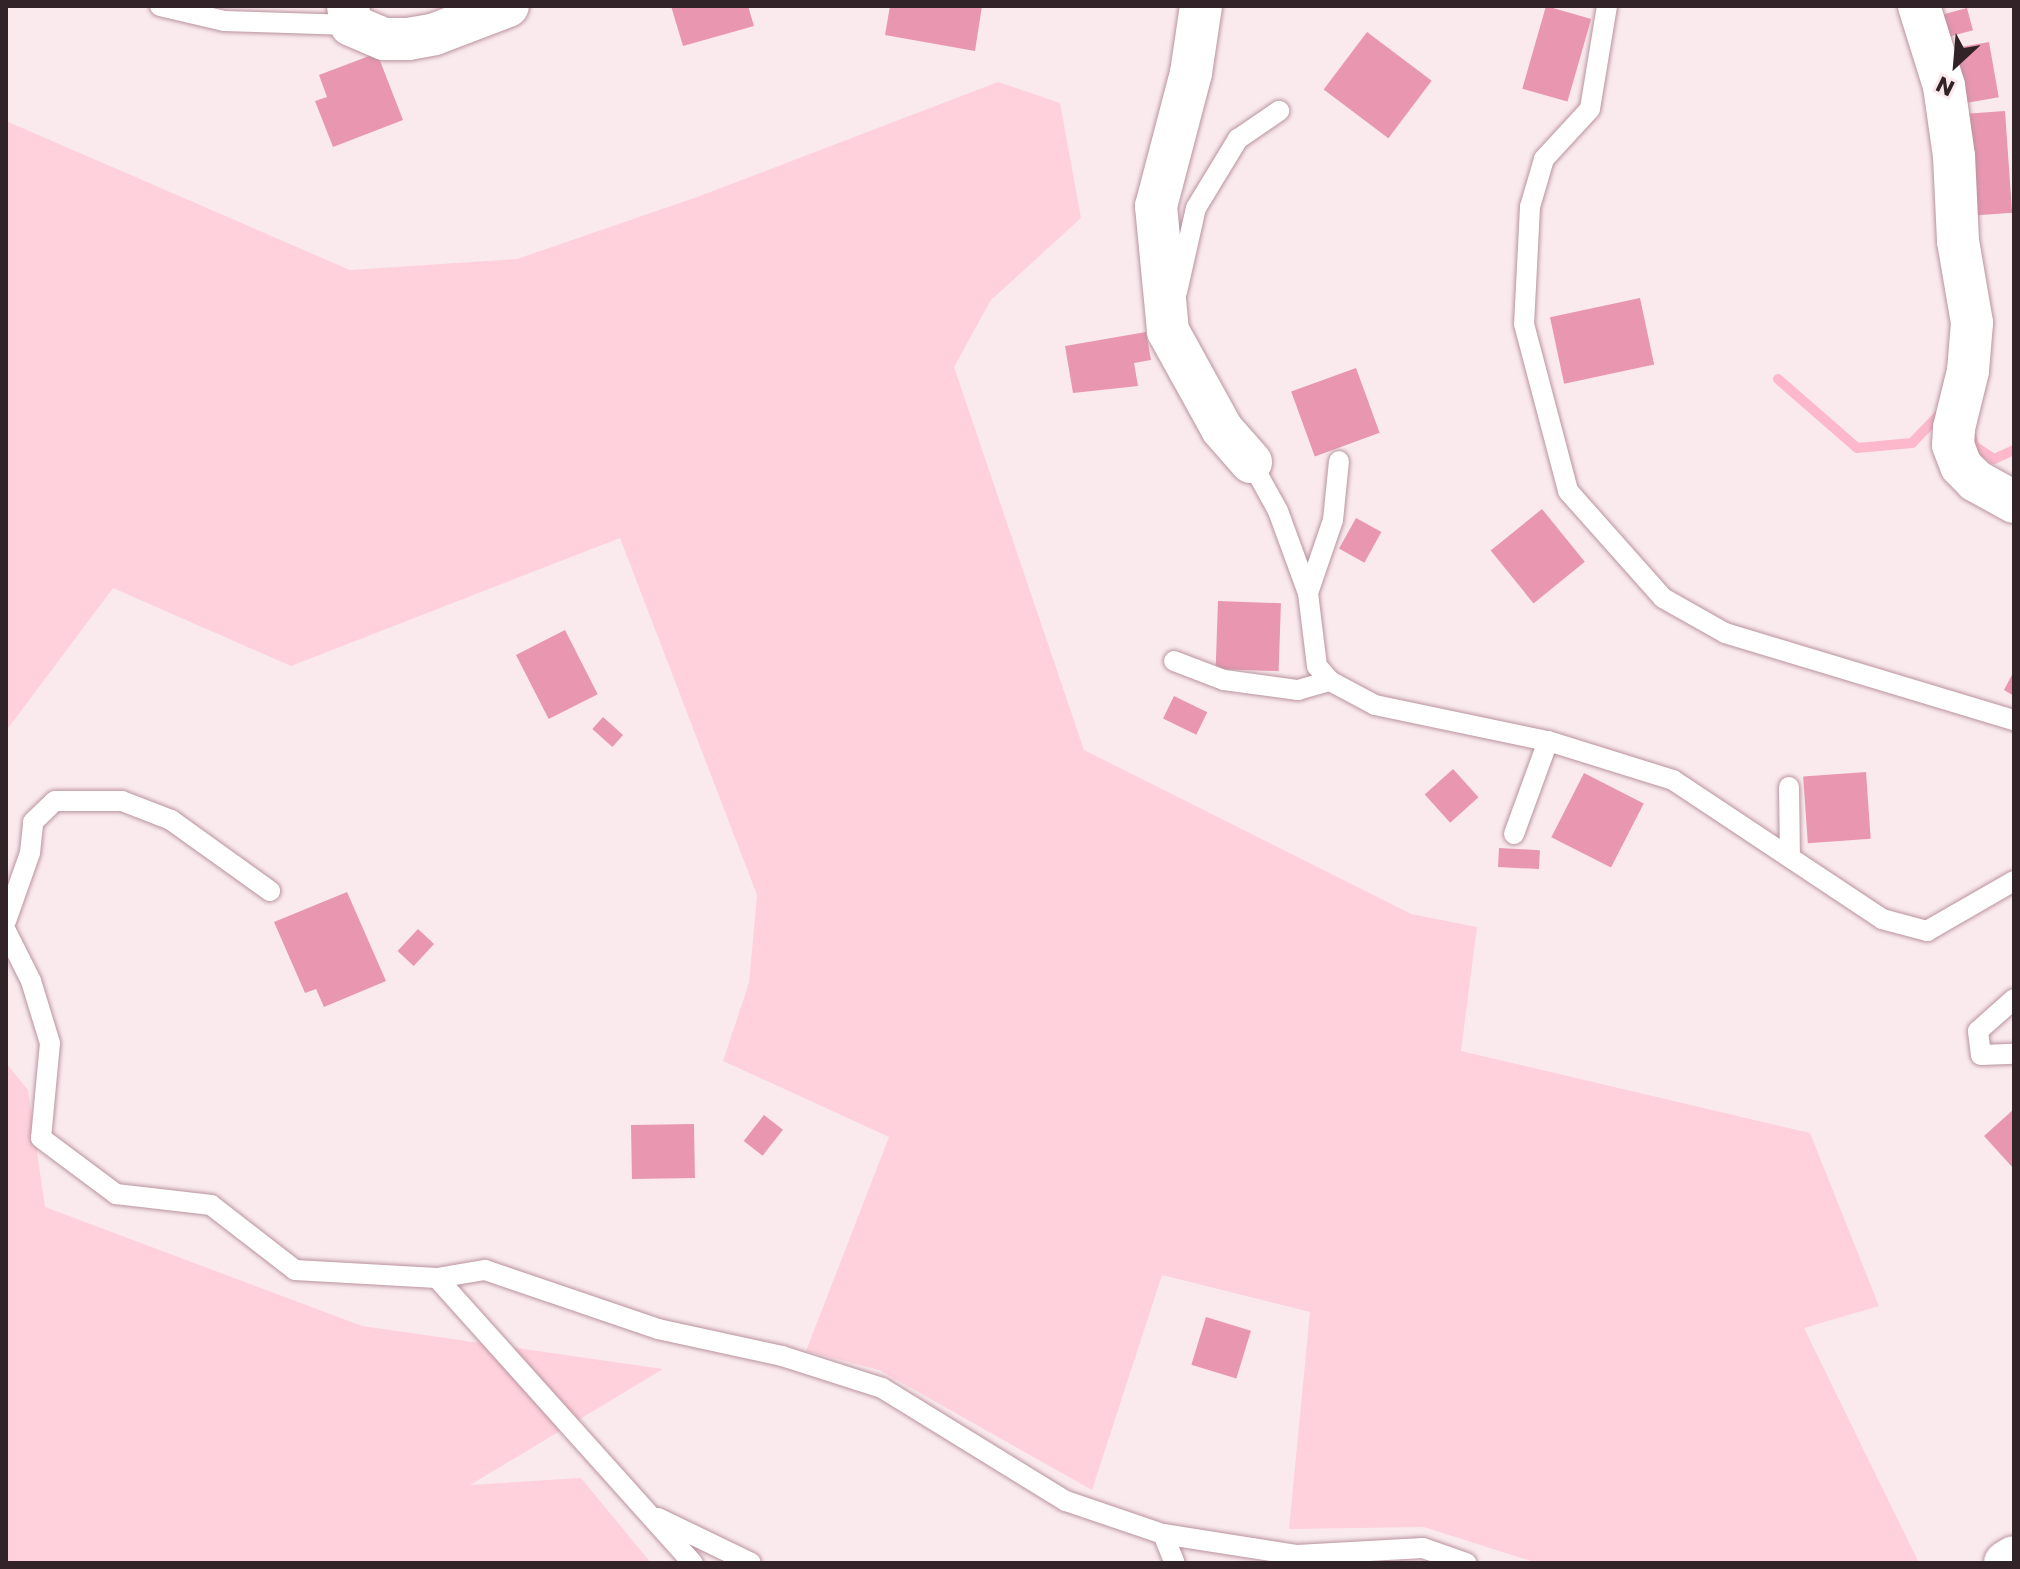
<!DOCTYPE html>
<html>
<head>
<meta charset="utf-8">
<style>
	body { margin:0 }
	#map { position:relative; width:2020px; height:1569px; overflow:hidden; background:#faeaee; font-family:Poppins,sans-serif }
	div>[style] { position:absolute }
	.green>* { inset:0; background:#fed1dd }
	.stream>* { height:10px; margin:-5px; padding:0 5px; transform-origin:5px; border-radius:5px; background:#fdb8cc }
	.building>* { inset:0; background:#e996b1; transform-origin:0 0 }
	.roads { filter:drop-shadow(0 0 2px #b9939e) drop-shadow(0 0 2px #b9939e) }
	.lane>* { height:20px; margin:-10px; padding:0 10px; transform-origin:10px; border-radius:10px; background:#fff }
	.street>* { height:42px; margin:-21px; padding:0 21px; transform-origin:21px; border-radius:21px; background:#fff }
	.secondary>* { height:44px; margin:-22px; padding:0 22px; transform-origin:22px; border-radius:22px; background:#fff }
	span { translate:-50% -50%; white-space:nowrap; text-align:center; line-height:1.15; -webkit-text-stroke:6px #faeaee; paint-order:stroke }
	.frame { position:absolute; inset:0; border:8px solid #322328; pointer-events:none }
	.north { position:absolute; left:1916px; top:24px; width:80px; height:80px; -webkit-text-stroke:6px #faeaee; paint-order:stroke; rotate:206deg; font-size:22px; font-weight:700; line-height:32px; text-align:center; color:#322328 }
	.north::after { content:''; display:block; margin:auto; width:28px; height:36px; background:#322328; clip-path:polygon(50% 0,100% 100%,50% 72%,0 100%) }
</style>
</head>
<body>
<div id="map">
	<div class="green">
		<div style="clip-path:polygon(998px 82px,1060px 103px,1081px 218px,991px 300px,954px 367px,1084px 750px,1411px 914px,1477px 927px,1461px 1051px,1810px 1133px,1879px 1306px,1804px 1328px,1919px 1563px,1537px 1563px,1424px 1527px,1289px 1529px,1310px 1312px,1162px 1275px,1092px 1490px,879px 1370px,806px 1351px,889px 1137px,723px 1061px,749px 983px,757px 895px,620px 538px,291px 666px,113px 588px,6px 731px,6px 121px,350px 270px,517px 259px,697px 197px)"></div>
		<div style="clip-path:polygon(6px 1063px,28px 1090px,45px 1207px,362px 1326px,663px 1369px,470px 1485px,581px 1478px,651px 1563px,6px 1563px)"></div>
	</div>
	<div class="stream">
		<div style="left:1778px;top:379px;width:105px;rotate:41.1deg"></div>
		<div style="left:1857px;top:448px;width:55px;rotate:-5.2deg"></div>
		<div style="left:1912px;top:443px;width:42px;rotate:-46deg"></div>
		<div style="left:1972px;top:438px;width:8px;rotate:76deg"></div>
		<div style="left:1974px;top:446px;width:24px;rotate:33deg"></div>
		<div style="left:1994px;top:459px;width:22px;rotate:-24deg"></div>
	</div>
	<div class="building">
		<div style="clip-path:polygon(671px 6px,748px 6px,754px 26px,683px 46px)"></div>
		<div style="clip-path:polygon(890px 6px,982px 6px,975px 51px,885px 35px)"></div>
		<div style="left:1546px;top:6px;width:47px;height:86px;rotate:16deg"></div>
		<div style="left:1967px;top:8px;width:23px;height:27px;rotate:75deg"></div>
		<div style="left:1367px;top:32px;width:81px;height:72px;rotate:37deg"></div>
		<div style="left:1989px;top:42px;width:56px;height:36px;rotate:80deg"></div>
		<div style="clip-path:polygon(377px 53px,403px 120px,333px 147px,315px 101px,327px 97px,319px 75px)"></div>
		<div style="left:2005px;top:111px;width:102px;height:49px;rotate:86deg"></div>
		<div style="left:1640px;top:298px;width:68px;height:92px;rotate:78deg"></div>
		<div style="clip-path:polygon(1146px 332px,1151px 360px,1134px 363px,1138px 386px,1073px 393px,1065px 346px)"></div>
		<div style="left:1356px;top:368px;width:69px;height:69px;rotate:70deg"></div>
		<div style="left:1542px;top:509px;width:68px;height:66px;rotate:51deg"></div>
		<div style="left:1356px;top:518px;width:29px;height:35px;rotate:29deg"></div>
		<div style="left:1218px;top:601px;width:63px;height:68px;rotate:2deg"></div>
		<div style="left:565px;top:630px;width:72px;height:55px;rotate:63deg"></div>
		<div style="clip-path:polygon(2014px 671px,2014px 696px,2004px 690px)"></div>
		<div style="left:1174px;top:696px;width:37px;height:25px;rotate:26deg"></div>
		<div style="left:603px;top:717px;width:27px;height:16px;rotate:42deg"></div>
		<div style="left:1453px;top:769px;width:38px;height:38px;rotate:48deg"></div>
		<div style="left:1866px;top:772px;width:67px;height:63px;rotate:86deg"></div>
		<div style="left:1584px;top:773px;width:67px;height:72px;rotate:27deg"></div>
		<div style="left:1499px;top:848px;width:41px;height:19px;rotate:3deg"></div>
		<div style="clip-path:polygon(347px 892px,386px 981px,324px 1007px,316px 989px,305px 993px,274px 922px)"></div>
		<div style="left:418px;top:929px;width:22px;height:30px;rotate:43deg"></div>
		<div style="clip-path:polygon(2014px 1109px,2014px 1169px,1984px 1136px)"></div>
		<div style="left:764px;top:1115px;width:24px;height:33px;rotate:38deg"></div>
		<div style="left:694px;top:1124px;width:54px;height:63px;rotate:89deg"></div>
		<div style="left:1206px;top:1317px;width:47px;height:50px;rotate:17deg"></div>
	</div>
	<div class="roads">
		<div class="lane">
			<div style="left:160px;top:6px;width:66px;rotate:13.2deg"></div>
			<div style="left:224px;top:21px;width:127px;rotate:1.8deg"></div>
			<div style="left:1607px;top:6px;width:104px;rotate:99.4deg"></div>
			<div style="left:1590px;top:109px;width:68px;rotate:132.6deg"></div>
			<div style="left:1544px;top:159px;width:50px;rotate:106.3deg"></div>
			<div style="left:1530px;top:207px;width:117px;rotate:92.9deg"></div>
			<div style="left:1524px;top:324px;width:173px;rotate:75.2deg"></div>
			<div style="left:1568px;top:491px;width:143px;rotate:48.4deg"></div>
			<div style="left:1663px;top:598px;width:71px;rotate:29.4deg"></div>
			<div style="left:1725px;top:633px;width:302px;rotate:16.8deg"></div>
			<div style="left:1177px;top:292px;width:86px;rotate:-77.3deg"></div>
			<div style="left:1196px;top:208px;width:81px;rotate:-58.7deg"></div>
			<div style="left:1238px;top:139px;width:50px;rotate:-34.3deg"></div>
			<div style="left:1251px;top:462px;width:56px;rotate:61.1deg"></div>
			<div style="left:1278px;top:511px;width:87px;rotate:69.9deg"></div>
			<div style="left:1308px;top:593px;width:74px;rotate:83deg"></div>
			<div style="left:1317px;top:666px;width:20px;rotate:49deg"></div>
			<div style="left:1330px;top:681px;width:51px;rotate:28.1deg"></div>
			<div style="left:1375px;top:705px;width:177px;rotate:11.8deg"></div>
			<div style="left:1548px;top:741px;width:131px;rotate:17.3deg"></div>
			<div style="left:1673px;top:780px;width:251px;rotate:33.6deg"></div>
			<div style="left:1882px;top:919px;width:47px;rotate:14.9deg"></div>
			<div style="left:1927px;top:931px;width:100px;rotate:-29.9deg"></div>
			<div style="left:1308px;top:593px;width:77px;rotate:-71.1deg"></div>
			<div style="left:1333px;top:520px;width:59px;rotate:-84.2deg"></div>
			<div style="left:1174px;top:661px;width:53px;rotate:20.8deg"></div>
			<div style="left:1224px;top:680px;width:75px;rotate:7.7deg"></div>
			<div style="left:1298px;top:690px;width:33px;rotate:-16deg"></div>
			<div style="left:1789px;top:787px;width:69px;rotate:89.2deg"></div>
			<div style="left:1514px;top:834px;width:99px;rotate:-69.9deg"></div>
			<div style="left:6px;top:921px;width:72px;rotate:-70.6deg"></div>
			<div style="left:30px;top:853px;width:31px;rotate:-84deg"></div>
			<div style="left:33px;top:822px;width:30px;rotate:-44deg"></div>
			<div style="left:55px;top:801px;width:67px"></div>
			<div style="left:122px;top:801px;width:53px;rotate:21.2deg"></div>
			<div style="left:171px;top:820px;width:122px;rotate:35.6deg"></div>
			<div style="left:6px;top:931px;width:56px;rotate:63.4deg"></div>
			<div style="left:31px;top:981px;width:65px;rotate:73deg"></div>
			<div style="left:50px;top:1043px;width:95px;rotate:95.4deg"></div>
			<div style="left:41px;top:1138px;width:94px;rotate:36.7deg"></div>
			<div style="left:116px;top:1194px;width:96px;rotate:6.6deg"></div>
			<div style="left:211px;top:1205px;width:106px;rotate:37.7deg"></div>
			<div style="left:295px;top:1270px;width:142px;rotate:3.2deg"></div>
			<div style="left:437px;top:1278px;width:49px;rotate:-9.5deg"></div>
			<div style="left:485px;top:1270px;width:183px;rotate:18.8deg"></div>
			<div style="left:658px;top:1329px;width:127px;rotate:12.3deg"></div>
			<div style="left:782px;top:1356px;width:105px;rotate:17.7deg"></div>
			<div style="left:882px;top:1388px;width:216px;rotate:31.6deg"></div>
			<div style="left:1066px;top:1501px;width:102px;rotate:18.8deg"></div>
			<div style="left:1163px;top:1534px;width:136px;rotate:8.9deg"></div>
			<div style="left:1297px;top:1555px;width:126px;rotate:-3.2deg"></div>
			<div style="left:1423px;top:1548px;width:46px;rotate:19.2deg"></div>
			<div style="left:2014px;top:999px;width:48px;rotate:138.4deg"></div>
			<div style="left:1978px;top:1031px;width:24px;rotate:83deg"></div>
			<div style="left:1981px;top:1055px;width:33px;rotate:-2deg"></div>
			<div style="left:437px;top:1278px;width:383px;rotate:48.1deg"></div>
			<div style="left:658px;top:1518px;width:103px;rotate:25.8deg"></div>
			<div style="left:1163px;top:1534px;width:31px;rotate:68deg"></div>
		</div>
		<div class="street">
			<div style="left:348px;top:6px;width:19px;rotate:81deg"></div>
			<div style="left:351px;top:25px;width:36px;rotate:23deg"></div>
			<div style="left:384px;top:39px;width:24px"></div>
			<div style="left:408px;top:39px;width:27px;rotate:-10deg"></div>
			<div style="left:435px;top:34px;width:78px;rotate:-21deg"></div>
			<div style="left:1201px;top:6px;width:68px;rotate:98.5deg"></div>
			<div style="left:1191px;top:73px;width:138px;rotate:104.7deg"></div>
			<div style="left:1156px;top:206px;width:126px;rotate:84.5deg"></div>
			<div style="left:1168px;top:331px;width:112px;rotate:61.1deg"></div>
			<div style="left:1222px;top:429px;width:44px;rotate:48.7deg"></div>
			<div style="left:1919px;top:6px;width:84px;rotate:72.6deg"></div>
			<div style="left:1944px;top:86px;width:71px;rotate:81.9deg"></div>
			<div style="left:1954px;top:156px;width:85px;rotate:87.3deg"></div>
			<div style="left:1958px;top:241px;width:83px;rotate:80.3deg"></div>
			<div style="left:1972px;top:323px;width:48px;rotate:94.8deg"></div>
			<div style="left:1968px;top:371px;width:59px;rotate:103.8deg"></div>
			<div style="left:1954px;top:428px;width:17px;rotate:93deg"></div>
			<div style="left:1953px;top:445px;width:22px;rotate:69deg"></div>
			<div style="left:1961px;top:466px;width:21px;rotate:45deg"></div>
			<div style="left:1976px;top:481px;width:43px;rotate:28.9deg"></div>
		</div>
		<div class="secondary">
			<div style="left:2006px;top:1563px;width:9px;rotate:-32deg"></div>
		</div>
	</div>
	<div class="frame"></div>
	<div class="north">N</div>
</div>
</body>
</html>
